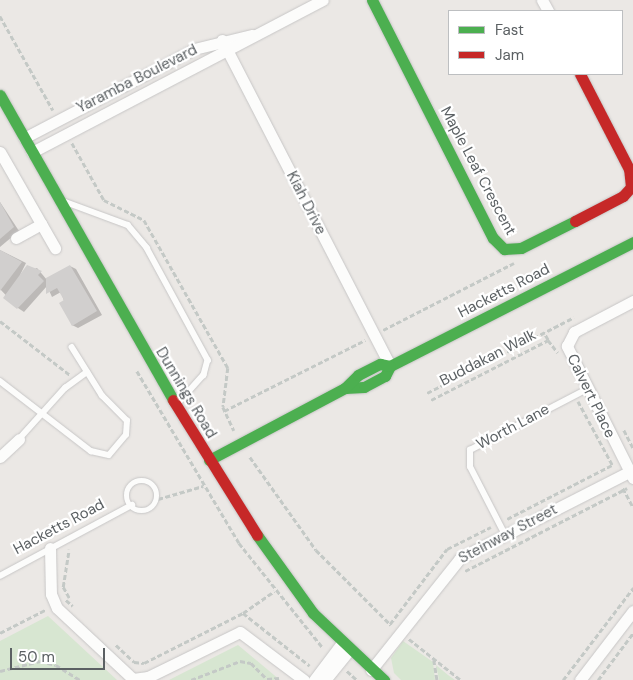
<!DOCTYPE html>
<html>
<head>
<meta charset="utf-8">
<style>
	body { margin:0 }
	#map { position:relative; width:633px; height:680px; overflow:hidden; background:#ebe8e5; font-family:"DM Sans",sans-serif }
	div>[style] { position:absolute }
	.green>* { inset:0; background:#d7e6d1 }
	.shadow>* { inset:0; background:#0003 }
	.building>* { inset:0; background:#d1cfce }
	.path>* { height:2.5px; margin-top:-1.25px; transform-origin:0; background:repeating-linear-gradient(90deg,#c4c9c6 0 5px,transparent 0 7.5px) }
	.roads { filter:drop-shadow(0 0 1px #c7c6c6) drop-shadow(0 0 1px #c7c6c6) }
	.lane>* { height:5.5px; margin:-2.75px; padding:0 2.75px; transform-origin:2.75px; border-radius:2.75px; background:#fcfcfb }
	.lane>.ring { margin:-2.75px; padding:0; box-sizing:content-box; background:none; border:5.5px solid #fcfcfb; border-radius:50% }
	.street>* { height:11px; margin:-5.5px; padding:0 5.5px; transform-origin:5.5px; border-radius:5.5px; background:#fcfcfb }
	.fast>* { height:11px; margin:-5.5px; padding:0 5.5px; transform-origin:5.5px; border-radius:5.5px; background:#4caf50 }
	.jam>* { height:11px; margin:-5.5px; padding:0 5.5px; transform-origin:5.5px; border-radius:5.5px; background:#c62828 }
	span { translate:-50% -50%; white-space:nowrap; text-align:center; line-height:1.15; -webkit-text-stroke:4.5px #fff; paint-order:stroke }
	.street-label { font-size:15px; color:#5b6063 }
	.legend { position:absolute; left:448px; top:10px; width:175px; height:65px; box-sizing:border-box; background:#fff; border:1px solid #bdbfc1; margin:0; padding:6px 9px; list-style:none; font-size:15px; color:#5b6063 }
	.legend li { display:flex; align-items:center; gap:10px; height:25px }
	.legend b { width:25px; border:1px solid #bdbfc1 }
	.scale { position:absolute; left:10px; top:648px; width:95px; height:22px; box-sizing:border-box; border:2px solid #5b6063; border-top:0; padding-left:6px; font-size:15px; line-height:18px; white-space:nowrap; color:#5b6063; -webkit-text-stroke:4px #fff; paint-order:stroke }
</style>
</head>
<body>
<div id="map">
	<div class="green">
		<div style="clip-path:polygon(48px 616px,117px 680px,0 680px,0 641px)"></div>
		<div style="clip-path:polygon(403px 641px,433px 662px,435px 680px,401px 680px,394px 673px,391px 658px)"></div>
		<div style="clip-path:polygon(238px 645px,280px 680px,169px 680px)"></div>
		<div style="clip-path:polygon(436px 665px,448px 675px,455px 680px,439px 680px)"></div>
	</div>
	<div class="shadow">
		<div style="clip-path:polygon(0 202px,19px 231px,0 247px)"></div>
		<div style="clip-path:polygon(0 250px,26px 263px,20px 275px,37px 268px,47px 280px,70px 266px,76px 269px,102px 315px,78px 328px,72px 325px,61px 292px,52px 297px,47px 286px,24px 312px,18px 308px,0 289px)"></div>
	</div>
	<div class="building">
		<div style="clip-path:polygon(0 202px,14px 227px,0 239px)"></div>
		<div style="clip-path:polygon(0 250px,22px 262px,0 291px)"></div>
		<div style="clip-path:polygon(27px 265px,42px 271px,38px 275px,44px 281px,17px 309px,3px 298px)"></div>
		<div style="clip-path:polygon(70px 265px,97px 311px,72px 326px,59px 303px,64px 300px,57px 288px,46px 294px,46px 278px)"></div>
	</div>
	<div class="path">
		<div style="left:0;top:16px;width:108px;rotate:60.6deg"></div>
		<div style="left:72px;top:143px;width:65px;rotate:60.7deg"></div>
		<div style="left:104px;top:200px;width:45px;rotate:26.6deg"></div>
		<div style="left:144px;top:220px;width:170px;rotate:60.4deg"></div>
		<div style="left:228px;top:368px;width:39px;rotate:97deg"></div>
		<div style="left:223px;top:407px;width:26px;rotate:65deg"></div>
		<div style="left:0;top:321px;width:88px;rotate:37.6deg"></div>
		<div style="left:383px;top:330px;width:147px;rotate:-27.1deg"></div>
		<div style="left:548px;top:340px;width:16px;rotate:52deg"></div>
		<div style="left:137px;top:371px;width:200px;rotate:59.3deg"></div>
		<div style="left:239px;top:543px;width:134px;rotate:51.3deg"></div>
		<div style="left:427px;top:393px;width:165px;rotate:-27.3deg"></div>
		<div style="left:431px;top:400px;width:131px;rotate:-27.1deg"></div>
		<div style="left:548px;top:340px;width:8px;rotate:-120deg"></div>
		<div style="left:224px;top:411px;width:158px;rotate:-26.7deg"></div>
		<div style="left:624px;top:430px;width:20px;rotate:63deg"></div>
		<div style="left:250px;top:457px;width:114px;rotate:54.6deg"></div>
		<div style="left:316px;top:550px;width:106px;rotate:45deg"></div>
		<div style="left:623px;top:488px;width:21px;rotate:62deg"></div>
		<div style="left:158px;top:499px;width:47px;rotate:-16.1deg"></div>
		<div style="left:507px;top:519px;width:118px;rotate:-27.2deg"></div>
		<div style="left:612px;top:465px;width:72px;rotate:-118.4deg"></div>
		<div style="left:465px;top:571px;width:182px;rotate:-27.1deg"></div>
		<div style="left:69px;top:598px;width:13px;rotate:-119deg"></div>
		<div style="left:63px;top:587px;width:38px;rotate:-81deg"></div>
		<div style="left:66px;top:600px;width:9px;rotate:41deg"></div>
		<div style="left:243px;top:613px;width:85px;rotate:38.3deg"></div>
		<div style="left:390px;top:624px;width:94px;rotate:-52.8deg"></div>
		<div style="left:447px;top:549px;width:49px;rotate:-26.6deg"></div>
		<div style="left:0;top:633px;width:51px;rotate:-27.1deg"></div>
		<div style="left:409px;top:639px;width:66px;rotate:38.3deg"></div>
		<div style="left:116px;top:645px;width:25px;rotate:43deg"></div>
		<div style="left:134px;top:662px;width:10px;rotate:6deg"></div>
		<div style="left:144px;top:663px;width:111px;rotate:-26.8deg"></div>
		<div style="left:243px;top:613px;width:38px;rotate:-35deg"></div>
		<div style="left:434px;top:660px;width:20px;rotate:81deg"></div>
		<div style="left:0;top:671px;width:41px;rotate:-14deg"></div>
		<div style="left:40px;top:661px;width:16px;rotate:14deg"></div>
		<div style="left:56px;top:665px;width:28px;rotate:32deg"></div>
		<div style="left:347px;top:671px;width:13px;rotate:42deg"></div>
		<div style="left:267px;top:679px;width:12px;rotate:-5deg"></div>
		<div style="left:191px;top:680px;width:53px;rotate:-21.2deg"></div>
		<div style="left:240px;top:661px;width:11px;rotate:10deg"></div>
		<div style="left:251px;top:663px;width:24px;rotate:45deg"></div>
		<div style="left:563px;top:680px;width:116px;rotate:-52.7deg"></div>
		<div style="left:598px;top:680px;width:59px;rotate:-53.3deg"></div>
	</div>
	<div class="roads">
		<div class="lane">
			<div style="left:63px;top:201px;width:69px;rotate:20.3deg"></div>
			<div style="left:128px;top:225px;width:30px;rotate:50deg"></div>
			<div style="left:147px;top:248px;width:128px;rotate:61.4deg"></div>
			<div style="left:208px;top:360px;width:16px;rotate:105deg"></div>
			<div style="left:204px;top:375px;width:40px;rotate:132deg"></div>
			<div style="left:0;top:381px;width:115px;rotate:37.6deg"></div>
			<div style="left:91px;top:451px;width:18px;rotate:13deg"></div>
			<div style="left:109px;top:455px;width:26px;rotate:-50deg"></div>
			<div style="left:126px;top:435px;width:14px;rotate:-86deg"></div>
			<div style="left:127px;top:421px;width:35px;rotate:-135deg"></div>
			<div style="left:102px;top:396px;width:57px;rotate:-122deg"></div>
			<div style="left:19px;top:439px;width:69px;rotate:-48deg"></div>
			<div style="left:65px;top:388px;width:27px;rotate:-36deg"></div>
			<div class="ring" style="left:127px;top:481px;width:24.5px;height:24.5px"></div>
			<div style="left:505px;top:535px;width:76px;rotate:-117.2deg"></div>
			<div style="left:470px;top:467px;width:17px;rotate:-90deg"></div>
			<div style="left:470px;top:450px;width:132px;rotate:-27.5deg"></div>
			<div style="left:0;top:576px;width:150px;rotate:-28.3deg"></div>
		</div>
		<div class="street">
			<div style="left:542px;top:0;width:13px;rotate:61deg"></div>
			<div style="left:222px;top:40px;width:367px;rotate:62.7deg"></div>
			<div style="left:24px;top:138px;width:192px;rotate:-27.6deg"></div>
			<div style="left:194px;top:49px;width:60px;rotate:-13.6deg"></div>
			<div style="left:0;top:152px;width:111px;rotate:60.2deg"></div>
			<div style="left:32px;top:152px;width:328px;rotate:-27.6deg"></div>
			<div style="left:16px;top:238px;width:29px;rotate:-29deg"></div>
			<div style="left:0;top:457px;width:26px;rotate:-43deg"></div>
			<div style="left:633px;top:478px;width:148px;rotate:-116.6deg"></div>
			<div style="left:567px;top:346px;width:16px;rotate:-63deg"></div>
			<div style="left:574px;top:332px;width:67px;rotate:-27.7deg"></div>
			<div style="left:50px;top:548px;width:46px;rotate:88.8deg"></div>
			<div style="left:51px;top:594px;width:15px;rotate:67deg"></div>
			<div style="left:57px;top:608px;width:104px;rotate:43.1deg"></div>
			<div style="left:133px;top:679px;width:15px;rotate:-8deg"></div>
			<div style="left:148px;top:677px;width:102px;rotate:-26.1deg"></div>
			<div style="left:240px;top:632px;width:80px;rotate:36.9deg"></div>
			<div style="left:371px;top:670px;width:143px;rotate:-51.5deg"></div>
			<div style="left:460px;top:558px;width:190px;rotate:-27deg"></div>
			<div style="left:314px;top:680px;width:46px;rotate:-52.9deg"></div>
			<div style="left:325px;top:680px;width:38px;rotate:-51deg"></div>
			<div style="left:580px;top:680px;width:87px;rotate:-52.5deg"></div>
		</div>
		<div class="fast">
			<div style="left:372px;top:0;width:267px;rotate:63.1deg"></div>
			<div style="left:493px;top:238px;width:16px;rotate:45deg"></div>
			<div style="left:504px;top:249px;width:17px;rotate:-3deg"></div>
			<div style="left:521px;top:248px;width:60px;rotate:-26.6deg"></div>
			<div style="left:0;top:95px;width:351px;rotate:60.4deg"></div>
			<div style="left:345px;top:388px;width:19px;rotate:-3deg"></div>
			<div style="left:364px;top:387px;width:24px;rotate:-28deg"></div>
			<div style="left:385px;top:376px;width:11px;rotate:-63deg"></div>
			<div style="left:390px;top:366px;width:273px;rotate:-27deg"></div>
			<div style="left:209px;top:460px;width:154px;rotate:-27.9deg"></div>
			<div style="left:345px;top:388px;width:18px;rotate:-45deg"></div>
			<div style="left:358px;top:375px;width:25px;rotate:-27deg"></div>
			<div style="left:380px;top:364px;width:10px;rotate:11deg"></div>
			<div style="left:257px;top:535px;width:96px;rotate:54.3deg"></div>
			<div style="left:313px;top:613px;width:98px;rotate:43.3deg"></div>
		</div>
		<div class="jam">
			<div style="left:575px;top:221px;width:54px;rotate:-27.5deg"></div>
			<div style="left:623px;top:196px;width:12px;rotate:-48deg"></div>
			<div style="left:631px;top:187px;width:18px;rotate:-96deg"></div>
			<div style="left:629px;top:169px;width:107px;rotate:-117.3deg"></div>
			<div style="left:173px;top:400px;width:159px;rotate:58.1deg"></div>
		</div>
	</div>
	<div class="street-label">
		<span style="left:137px;top:79px;rotate:-27deg">Yaramba Boulevard</span>
		<span style="left:478px;top:171px;rotate:62deg">Maple Leaf Crescent</span>
		<span style="left:306px;top:203px;rotate:63deg">Kiah Drive</span>
		<span style="left:504px;top:291px;rotate:-27deg">Hacketts Road</span>
		<span style="left:488px;top:358px;rotate:-27deg">Buddakan Walk</span>
		<span style="left:186px;top:393px;rotate:59deg">Dunnings Road</span>
		<span style="left:591px;top:396px;rotate:64deg">Calvert Place</span>
		<span style="left:513px;top:427px;rotate:-28deg">Worth Lane</span>
		<span style="left:59px;top:527px;rotate:-28deg">Hacketts Road</span>
		<span style="left:508px;top:534px;rotate:-28deg">Steinway Street</span>
	</div>
	<ul class="legend">
	<li><b style="height:6px;background:#4caf50"></b>Fast</li>
	<li><b style="height:6px;background:#c62828"></b>Jam</li>
	</ul>
	<div class="scale">50 m</div>
</div>
</body>
</html>
